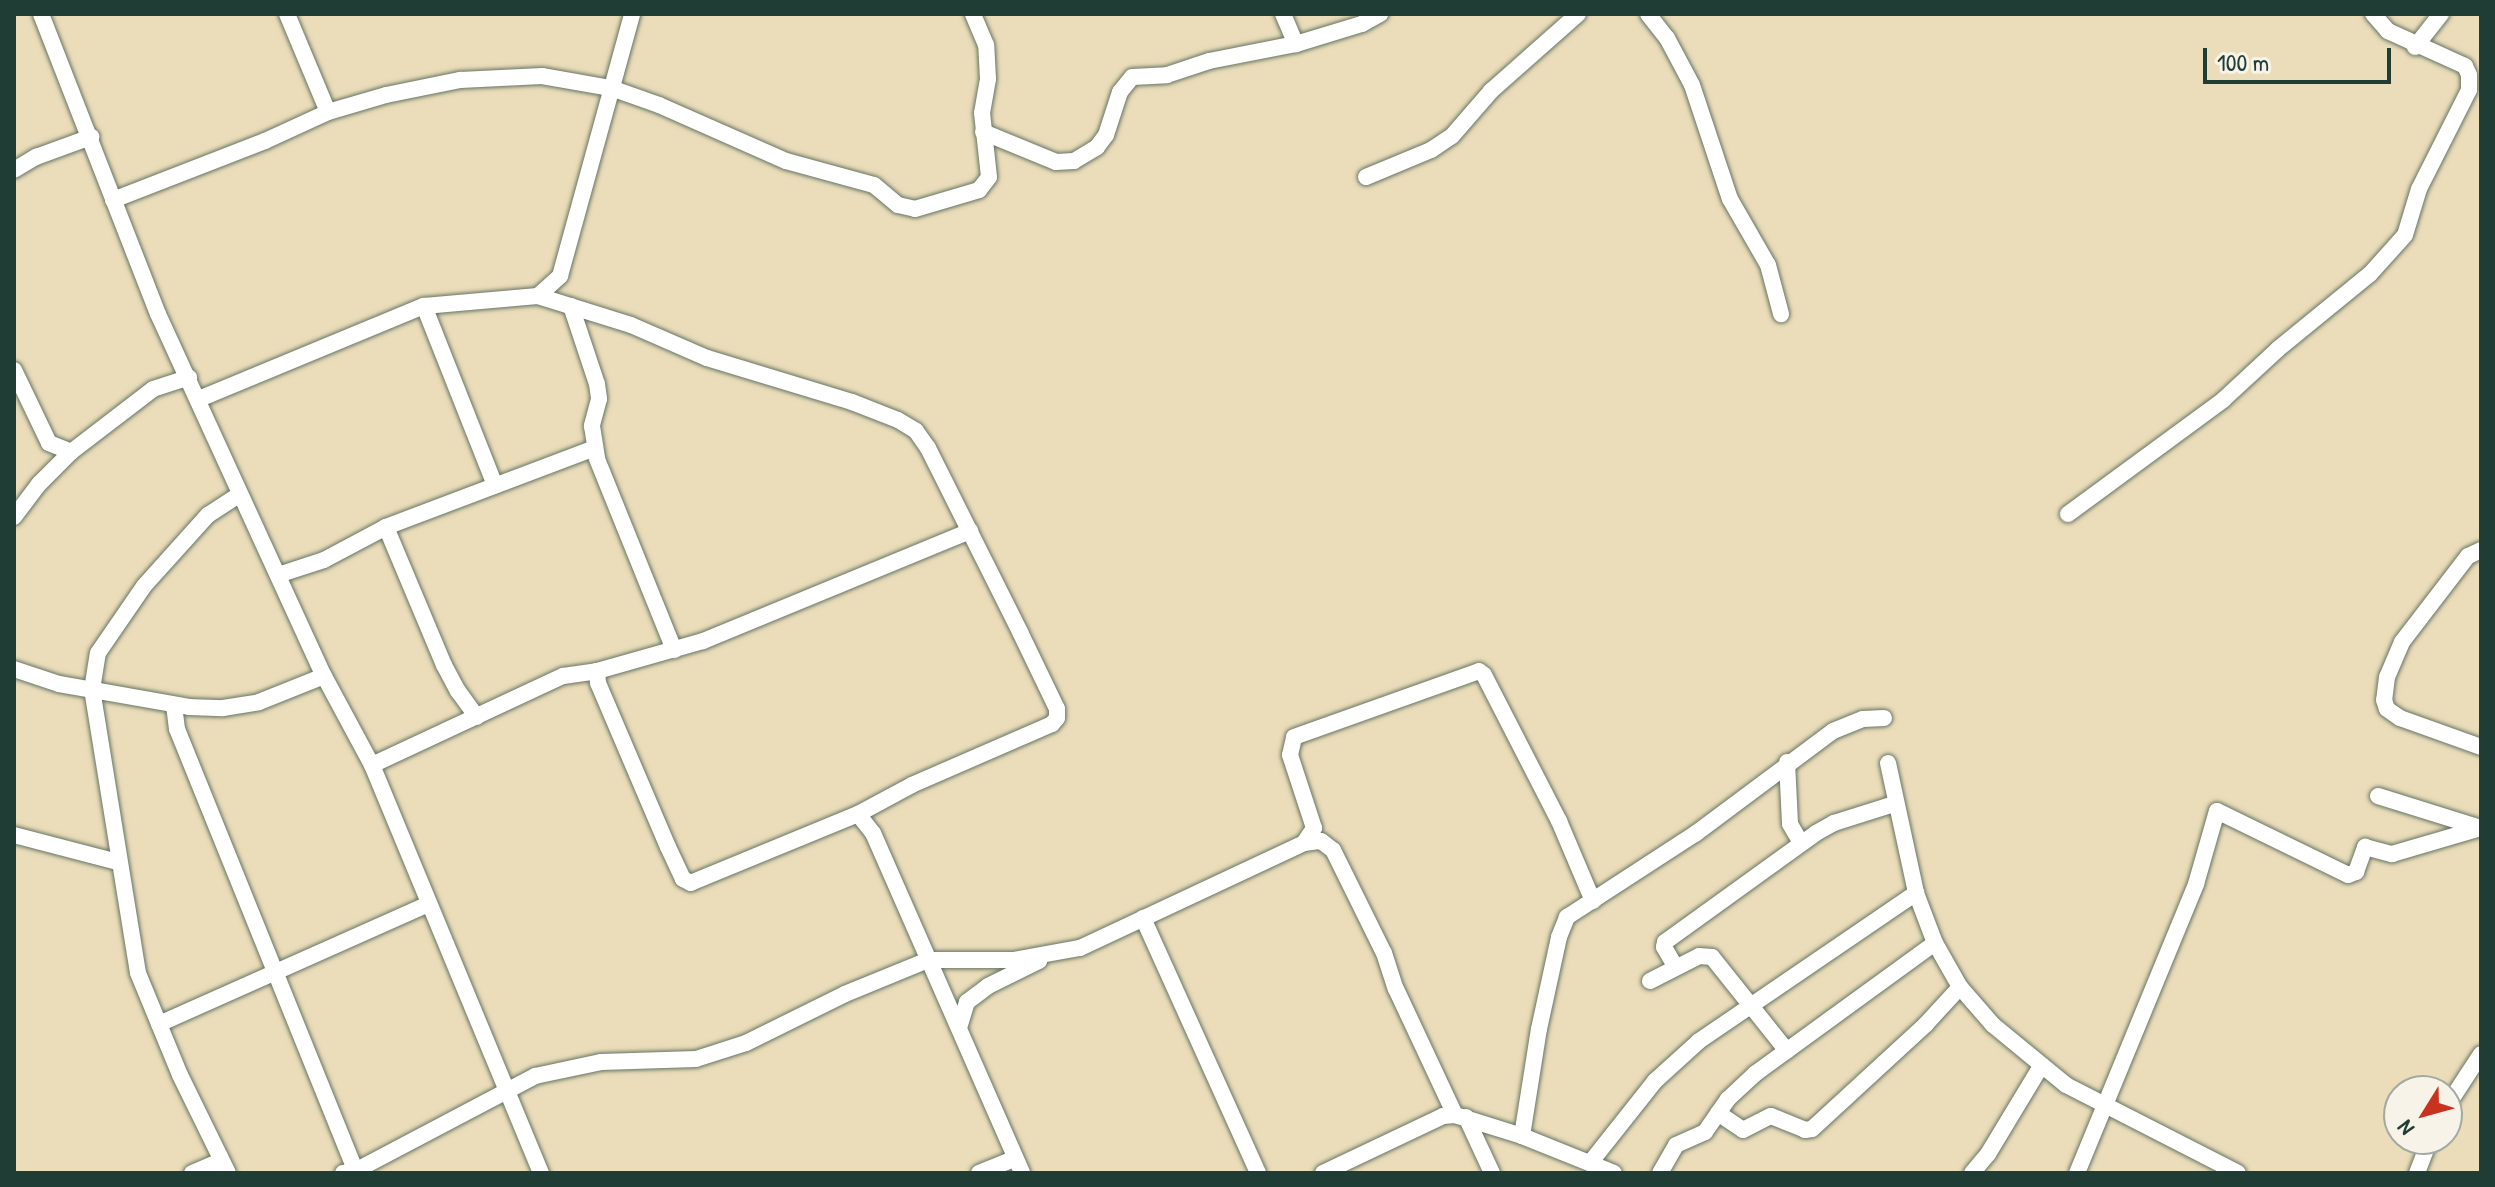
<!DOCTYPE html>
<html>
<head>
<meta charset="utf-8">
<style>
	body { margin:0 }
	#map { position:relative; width:2495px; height:1187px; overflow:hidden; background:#ebddba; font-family:"Patrick Hand",sans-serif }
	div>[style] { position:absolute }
	.roads { filter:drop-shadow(0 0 2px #667563) drop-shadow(0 0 2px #667563) }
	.minor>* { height:16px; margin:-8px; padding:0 8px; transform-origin:8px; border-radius:8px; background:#fff }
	span { translate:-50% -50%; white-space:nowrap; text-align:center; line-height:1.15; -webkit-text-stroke:6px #f7f3e8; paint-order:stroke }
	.frame { position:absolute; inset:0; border:16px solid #1f3d34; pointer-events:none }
	.north { position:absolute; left:2383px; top:1075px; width:80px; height:80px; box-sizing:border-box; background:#f7f3e8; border:2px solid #a1aaa0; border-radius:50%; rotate:233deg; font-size:22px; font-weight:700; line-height:32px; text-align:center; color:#1f3d34 }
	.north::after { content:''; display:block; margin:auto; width:28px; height:36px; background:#c8321e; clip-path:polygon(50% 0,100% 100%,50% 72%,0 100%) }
	.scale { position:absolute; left:2203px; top:48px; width:188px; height:36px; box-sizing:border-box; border:4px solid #1f3d34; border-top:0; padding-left:10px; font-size:24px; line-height:28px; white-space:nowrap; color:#1f3d34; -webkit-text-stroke:6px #f7f3e8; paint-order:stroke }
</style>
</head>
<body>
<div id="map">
	<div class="roads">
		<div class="minor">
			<div style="left:41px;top:14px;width:322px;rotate:68.7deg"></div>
			<div style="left:158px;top:314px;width:398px;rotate:65.4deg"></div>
			<div style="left:324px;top:676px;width:101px;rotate:61.7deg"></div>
			<div style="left:372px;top:765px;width:442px;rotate:67.5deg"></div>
			<div style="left:287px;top:14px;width:106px;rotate:67.3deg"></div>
			<div style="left:1283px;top:14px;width:33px;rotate:67deg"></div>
			<div style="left:1648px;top:14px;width:31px;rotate:52deg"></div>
			<div style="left:1667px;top:38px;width:53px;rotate:62deg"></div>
			<div style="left:1692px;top:85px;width:120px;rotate:71.6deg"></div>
			<div style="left:1730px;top:199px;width:76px;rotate:60.1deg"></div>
			<div style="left:1768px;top:265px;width:51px;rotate:75.1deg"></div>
			<div style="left:2415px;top:47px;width:42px;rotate:-51.8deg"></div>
			<div style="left:983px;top:132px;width:79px;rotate:22.3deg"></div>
			<div style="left:1056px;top:162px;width:18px;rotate:-3deg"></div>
			<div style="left:1074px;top:161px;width:27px;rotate:-31deg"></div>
			<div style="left:1097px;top:147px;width:15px;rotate:-53deg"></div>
			<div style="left:1106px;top:135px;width:45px;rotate:-72deg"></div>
			<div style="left:1120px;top:92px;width:19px;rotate:-51deg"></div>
			<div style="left:1132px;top:77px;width:35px;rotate:-3deg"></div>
			<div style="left:1167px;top:75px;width:44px;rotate:-18.4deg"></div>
			<div style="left:1209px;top:61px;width:89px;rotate:-11.1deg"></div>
			<div style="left:1296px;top:44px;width:69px;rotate:-16.9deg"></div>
			<div style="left:1362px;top:24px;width:21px;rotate:-29deg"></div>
			<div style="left:14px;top:170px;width:26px;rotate:-31deg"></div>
			<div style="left:36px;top:157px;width:59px;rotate:-20deg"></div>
			<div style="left:1366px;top:177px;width:70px;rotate:-22.6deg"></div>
			<div style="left:1431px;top:150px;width:25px;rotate:-34deg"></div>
			<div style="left:1452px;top:136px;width:60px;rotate:-49.1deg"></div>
			<div style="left:1491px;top:91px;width:116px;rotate:-41.5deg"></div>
			<div style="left:113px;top:200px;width:163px;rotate:-21.2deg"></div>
			<div style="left:265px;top:141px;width:69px;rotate:-24.7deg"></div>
			<div style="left:328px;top:112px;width:60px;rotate:-16.3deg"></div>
			<div style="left:386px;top:95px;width:76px;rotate:-11.5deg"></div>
			<div style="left:460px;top:80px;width:82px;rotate:-2.8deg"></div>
			<div style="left:542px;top:76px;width:70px;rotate:9.9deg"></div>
			<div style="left:611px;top:88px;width:51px;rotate:19.5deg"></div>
			<div style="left:659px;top:105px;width:139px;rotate:23.8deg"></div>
			<div style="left:786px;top:161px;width:91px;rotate:15.3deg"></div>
			<div style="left:874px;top:185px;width:31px;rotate:40deg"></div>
			<div style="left:898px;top:205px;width:17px;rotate:13deg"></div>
			<div style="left:915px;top:209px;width:67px;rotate:-16.5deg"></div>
			<div style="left:979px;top:190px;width:16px;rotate:-52deg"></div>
			<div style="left:989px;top:177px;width:64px;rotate:-96.2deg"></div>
			<div style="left:982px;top:113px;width:35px;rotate:-80deg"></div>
			<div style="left:988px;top:79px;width:34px;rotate:-93deg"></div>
			<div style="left:986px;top:45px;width:34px;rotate:-113deg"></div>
			<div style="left:538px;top:296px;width:30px;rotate:-42deg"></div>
			<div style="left:560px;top:276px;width:272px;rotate:-74.6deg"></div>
			<div style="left:424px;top:306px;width:193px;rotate:68.4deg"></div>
			<div style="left:571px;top:306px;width:82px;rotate:71.6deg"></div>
			<div style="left:597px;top:384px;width:15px;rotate:82deg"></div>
			<div style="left:599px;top:399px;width:28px;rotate:105deg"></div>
			<div style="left:592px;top:426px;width:33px;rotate:81deg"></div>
			<div style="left:597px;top:459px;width:206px;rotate:68deg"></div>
			<div style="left:14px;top:370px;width:81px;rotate:64.4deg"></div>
			<div style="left:49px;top:443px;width:24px;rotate:22deg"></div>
			<div style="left:199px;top:399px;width:243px;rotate:-22.5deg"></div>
			<div style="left:424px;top:306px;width:114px;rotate:-5deg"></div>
			<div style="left:538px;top:296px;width:97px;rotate:17.3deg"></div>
			<div style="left:631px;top:325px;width:83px;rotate:23.5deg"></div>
			<div style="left:707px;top:358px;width:152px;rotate:16.9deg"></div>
			<div style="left:852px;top:402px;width:49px;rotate:21.4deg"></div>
			<div style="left:898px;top:420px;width:21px;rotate:31deg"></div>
			<div style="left:916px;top:431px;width:21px;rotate:55deg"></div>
			<div style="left:928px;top:448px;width:206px;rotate:63.4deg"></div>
			<div style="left:1020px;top:632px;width:85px;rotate:64.3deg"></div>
			<div style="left:1057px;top:709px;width:9px;rotate:90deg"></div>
			<div style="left:1057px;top:718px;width:8px;rotate:130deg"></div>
			<div style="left:1052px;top:724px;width:153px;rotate:156.5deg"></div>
			<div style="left:912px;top:785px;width:61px;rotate:151.8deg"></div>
			<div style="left:858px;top:814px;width:181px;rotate:157.6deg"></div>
			<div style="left:691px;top:883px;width:9px;rotate:-153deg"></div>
			<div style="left:683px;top:879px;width:35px;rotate:-115deg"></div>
			<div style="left:668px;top:847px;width:178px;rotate:-113.1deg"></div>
			<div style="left:598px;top:683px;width:12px;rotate:-95deg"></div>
			<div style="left:2068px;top:514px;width:192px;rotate:-36.3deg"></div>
			<div style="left:2223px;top:400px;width:75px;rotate:-42.8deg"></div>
			<div style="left:2278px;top:349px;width:119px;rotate:-39.2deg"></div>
			<div style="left:2370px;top:274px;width:52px;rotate:-48.1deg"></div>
			<div style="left:2405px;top:235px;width:48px;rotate:-73.1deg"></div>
			<div style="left:2419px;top:189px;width:111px;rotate:-63.2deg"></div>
			<div style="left:2469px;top:90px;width:15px;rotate:-90deg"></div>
			<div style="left:2469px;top:75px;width:10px;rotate:-114deg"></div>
			<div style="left:2465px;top:66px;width:85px;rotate:-155.6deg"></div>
			<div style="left:2388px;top:31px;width:23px;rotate:-131deg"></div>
			<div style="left:14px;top:517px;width:41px;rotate:-52.9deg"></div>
			<div style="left:39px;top:484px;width:45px;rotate:-45deg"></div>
			<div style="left:71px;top:452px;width:103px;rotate:-37.5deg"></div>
			<div style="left:153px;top:389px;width:38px;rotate:-18deg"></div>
			<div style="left:386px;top:527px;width:150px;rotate:67.2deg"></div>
			<div style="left:444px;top:665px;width:30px;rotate:62deg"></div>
			<div style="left:458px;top:691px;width:32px;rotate:54deg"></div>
			<div style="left:2481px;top:550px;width:14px;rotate:155deg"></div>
			<div style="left:2468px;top:556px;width:108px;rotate:127.5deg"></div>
			<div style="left:2402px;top:642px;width:38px;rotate:113deg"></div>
			<div style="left:2387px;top:677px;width:23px;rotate:97deg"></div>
			<div style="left:2384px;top:700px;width:9px;rotate:72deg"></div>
			<div style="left:2387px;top:709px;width:16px;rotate:35deg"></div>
			<div style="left:2400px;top:718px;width:86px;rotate:19.7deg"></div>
			<div style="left:278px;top:575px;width:48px;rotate:-18.1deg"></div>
			<div style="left:324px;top:560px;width:70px;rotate:-28deg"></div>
			<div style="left:386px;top:527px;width:223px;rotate:-20.7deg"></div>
			<div style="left:14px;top:669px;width:47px;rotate:18.4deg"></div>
			<div style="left:59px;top:684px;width:132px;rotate:10deg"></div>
			<div style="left:189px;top:707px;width:34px;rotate:2deg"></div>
			<div style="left:223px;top:708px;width:36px;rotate:-9deg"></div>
			<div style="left:259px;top:702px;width:70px;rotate:-21.8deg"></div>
			<div style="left:174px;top:705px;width:24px;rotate:83deg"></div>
			<div style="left:177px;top:729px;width:479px;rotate:68deg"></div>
			<div style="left:1787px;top:762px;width:62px;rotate:87.2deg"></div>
			<div style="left:1790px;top:824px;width:22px;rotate:60deg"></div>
			<div style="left:1888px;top:763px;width:133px;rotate:77.8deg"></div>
			<div style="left:1916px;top:893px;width:53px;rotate:69.2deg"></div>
			<div style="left:1935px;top:943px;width:51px;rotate:60.4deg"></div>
			<div style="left:1960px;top:987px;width:50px;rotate:49deg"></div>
			<div style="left:1993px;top:1025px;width:94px;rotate:39.4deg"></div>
			<div style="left:2066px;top:1085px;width:193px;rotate:27.1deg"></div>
			<div style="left:372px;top:765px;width:211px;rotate:-25deg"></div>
			<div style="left:563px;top:676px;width:34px;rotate:-8deg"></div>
			<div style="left:597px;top:671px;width:110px;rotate:-15.8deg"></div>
			<div style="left:703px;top:641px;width:289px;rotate:-22.4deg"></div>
			<div style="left:2378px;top:796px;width:108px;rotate:17.3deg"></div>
			<div style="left:858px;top:814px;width:24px;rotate:52deg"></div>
			<div style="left:873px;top:833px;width:371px;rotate:66.3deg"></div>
			<div style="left:14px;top:835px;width:107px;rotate:14.6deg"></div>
			<div style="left:1304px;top:843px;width:18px;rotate:-56deg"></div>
			<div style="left:1314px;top:828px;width:77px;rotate:-108.2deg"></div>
			<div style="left:1290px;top:755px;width:18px;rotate:-77deg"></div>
			<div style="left:1294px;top:737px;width:196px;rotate:-19.6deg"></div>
			<div style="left:1479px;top:671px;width:6px;rotate:39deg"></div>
			<div style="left:1484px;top:675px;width:164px;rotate:62.8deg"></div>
			<div style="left:1559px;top:821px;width:87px;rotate:67deg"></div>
			<div style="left:1143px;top:918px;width:280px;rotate:65.7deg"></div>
			<div style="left:1675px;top:966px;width:22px;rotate:-120deg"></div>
			<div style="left:1664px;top:947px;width:5px;rotate:-79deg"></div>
			<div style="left:1665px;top:942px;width:186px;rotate:-35.8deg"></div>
			<div style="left:1816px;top:833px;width:21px;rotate:-29deg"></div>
			<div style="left:1834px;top:823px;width:63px;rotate:-17.6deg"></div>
			<div style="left:1650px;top:981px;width:55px;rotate:-27deg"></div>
			<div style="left:1699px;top:956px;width:13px;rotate:4deg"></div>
			<div style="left:1712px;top:957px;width:120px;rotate:51.4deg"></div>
			<div style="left:159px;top:1024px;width:295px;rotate:-24deg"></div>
			<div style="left:959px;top:1028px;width:27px;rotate:-73deg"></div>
			<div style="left:967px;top:1002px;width:26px;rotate:-37deg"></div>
			<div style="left:988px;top:986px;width:57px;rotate:-26.1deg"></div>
			<div style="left:2447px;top:1106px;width:62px;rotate:-56.8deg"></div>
			<div style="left:1718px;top:1113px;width:30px;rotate:34deg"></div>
			<div style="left:1743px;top:1130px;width:31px;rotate:-27deg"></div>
			<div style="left:1771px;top:1116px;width:37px;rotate:22deg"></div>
			<div style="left:1805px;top:1130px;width:7px;rotate:-8deg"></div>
			<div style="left:1812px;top:1129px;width:155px;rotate:-42.6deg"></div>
			<div style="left:1926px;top:1024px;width:50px;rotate:-47.4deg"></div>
			<div style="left:1466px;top:1117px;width:62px;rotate:65.1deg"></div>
			<div style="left:1522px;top:1136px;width:108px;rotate:-81deg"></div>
			<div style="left:1539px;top:1029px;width:94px;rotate:-77.7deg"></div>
			<div style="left:1559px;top:937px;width:22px;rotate:-68deg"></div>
			<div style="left:1567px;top:917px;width:153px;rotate:-33deg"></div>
			<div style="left:1695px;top:834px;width:172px;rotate:-36.7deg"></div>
			<div style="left:1833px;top:731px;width:32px;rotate:-22deg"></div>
			<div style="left:1863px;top:719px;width:21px;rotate:-3deg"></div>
			<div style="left:1590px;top:1163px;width:105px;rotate:-51.6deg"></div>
			<div style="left:1655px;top:1081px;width:59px;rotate:-42.3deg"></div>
			<div style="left:1699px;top:1041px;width:263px;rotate:-34.3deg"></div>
			<div style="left:192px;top:1173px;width:30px;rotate:-23deg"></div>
			<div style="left:220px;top:1161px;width:4px;rotate:-90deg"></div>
			<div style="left:228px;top:1173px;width:109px;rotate:-116.1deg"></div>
			<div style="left:180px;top:1075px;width:110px;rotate:-112.4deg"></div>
			<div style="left:138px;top:973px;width:287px;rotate:-99.2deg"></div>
			<div style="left:92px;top:690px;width:37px;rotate:-81deg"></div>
			<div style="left:98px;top:653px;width:81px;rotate:-55.5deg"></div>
			<div style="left:144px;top:586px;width:96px;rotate:-48deg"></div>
			<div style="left:208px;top:515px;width:38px;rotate:-33deg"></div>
			<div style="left:343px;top:1173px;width:12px;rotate:-9deg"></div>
			<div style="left:355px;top:1171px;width:204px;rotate:-27.8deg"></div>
			<div style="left:535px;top:1076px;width:67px;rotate:-12deg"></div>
			<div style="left:601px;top:1062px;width:95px;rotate:-1.8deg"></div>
			<div style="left:696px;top:1059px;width:52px;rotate:-17.7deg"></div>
			<div style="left:746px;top:1043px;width:110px;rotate:-26.3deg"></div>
			<div style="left:845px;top:994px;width:90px;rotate:-22.3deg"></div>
			<div style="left:928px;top:960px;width:85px"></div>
			<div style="left:1013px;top:960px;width:68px;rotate:-10.2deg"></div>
			<div style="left:1080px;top:948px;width:247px;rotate:-25.1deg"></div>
			<div style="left:1304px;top:843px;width:17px;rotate:-7deg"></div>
			<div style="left:1321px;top:841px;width:15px;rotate:37deg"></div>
			<div style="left:1333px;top:850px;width:115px;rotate:63.7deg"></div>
			<div style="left:1384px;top:953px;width:38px;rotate:72deg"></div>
			<div style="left:1396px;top:989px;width:139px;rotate:64.9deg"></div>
			<div style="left:979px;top:1173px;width:38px;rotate:-22deg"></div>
			<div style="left:1323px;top:1173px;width:133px;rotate:-25.4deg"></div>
			<div style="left:1443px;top:1116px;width:12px;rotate:-5deg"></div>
			<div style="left:1455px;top:1115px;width:70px;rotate:17.4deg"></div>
			<div style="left:1522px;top:1136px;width:99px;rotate:21.9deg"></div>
			<div style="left:1660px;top:1173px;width:32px;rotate:-60deg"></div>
			<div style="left:1676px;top:1145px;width:32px;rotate:-24deg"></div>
			<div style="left:1705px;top:1132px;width:40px;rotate:-55.1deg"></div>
			<div style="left:1728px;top:1099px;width:38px;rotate:-43deg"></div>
			<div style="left:1756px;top:1073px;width:221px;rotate:-36deg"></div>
			<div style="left:1972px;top:1173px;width:25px;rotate:-50deg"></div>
			<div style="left:1988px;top:1154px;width:103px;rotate:-58.9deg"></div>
			<div style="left:2077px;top:1173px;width:313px;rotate:-67.6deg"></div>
			<div style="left:2196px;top:884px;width:76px;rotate:-74deg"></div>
			<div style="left:2217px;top:811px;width:146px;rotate:26deg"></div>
			<div style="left:2348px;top:875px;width:9px;rotate:-21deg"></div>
			<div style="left:2356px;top:872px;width:27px;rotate:-70deg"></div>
			<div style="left:2365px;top:847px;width:28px;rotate:15deg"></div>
			<div style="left:2392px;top:854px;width:93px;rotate:-16.3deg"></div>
			<div style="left:2417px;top:1173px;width:36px;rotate:-69deg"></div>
		</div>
	</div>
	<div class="frame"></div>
	<div class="north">N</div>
	<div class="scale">100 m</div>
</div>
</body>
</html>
